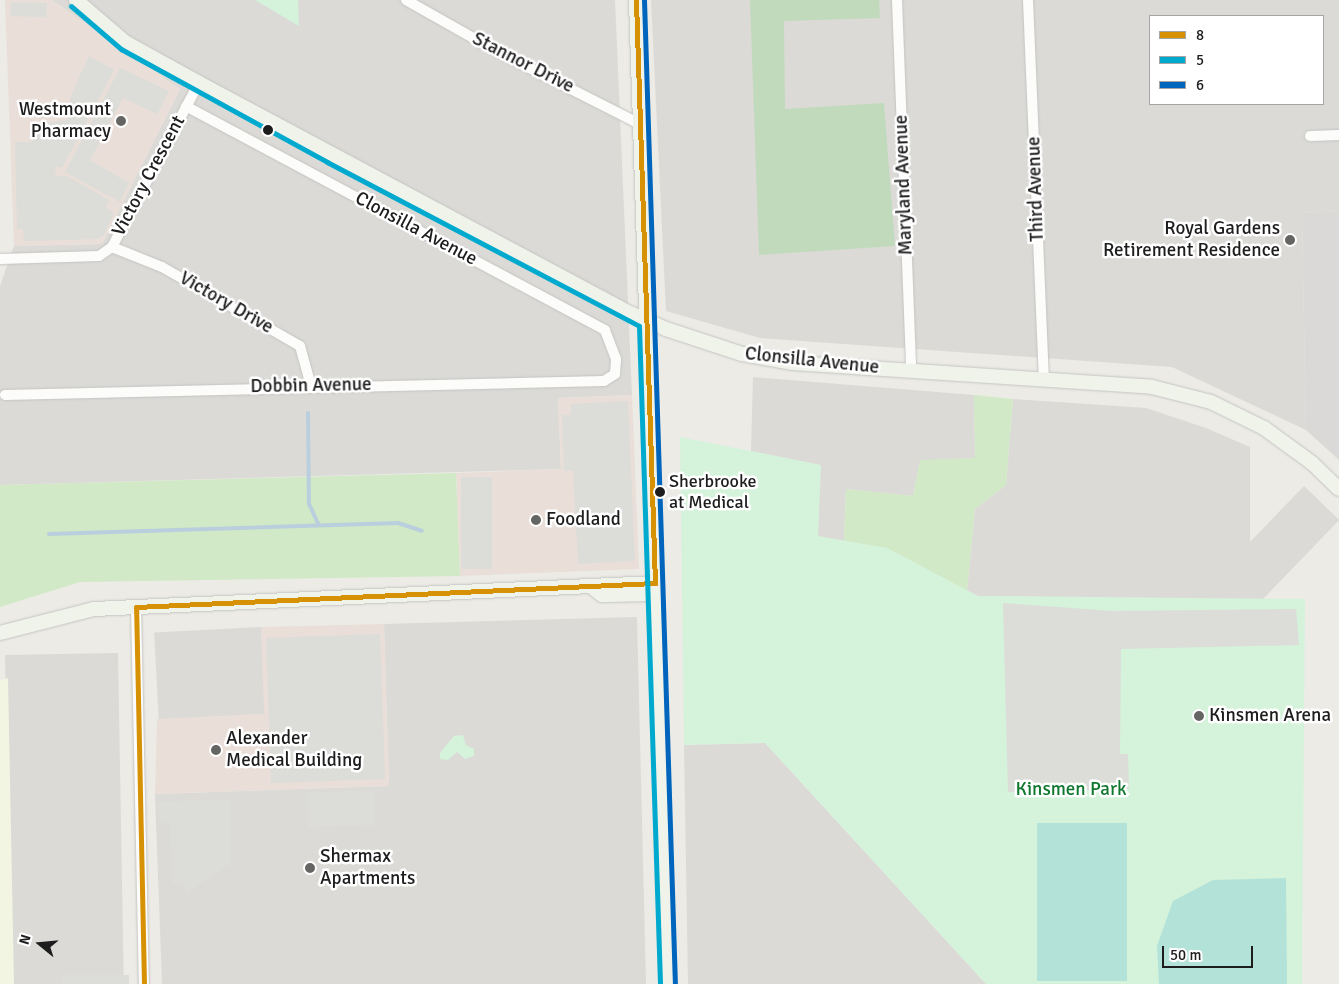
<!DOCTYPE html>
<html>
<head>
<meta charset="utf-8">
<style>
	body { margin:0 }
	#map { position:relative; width:1339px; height:984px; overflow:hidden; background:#ecebe6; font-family:Signika,sans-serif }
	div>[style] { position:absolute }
	.residential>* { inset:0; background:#dbdad7; transform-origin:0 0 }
	.commercial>* { inset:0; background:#e9ded8 }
	.education>* { inset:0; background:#f2f5e1 }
	.religious>* { inset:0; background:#dad9d7 }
	.grass>* { inset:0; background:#d1e9c6 }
	.forest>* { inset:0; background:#c1dabc }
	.park>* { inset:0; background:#d5f2db }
	.pitch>* { inset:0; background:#b3e2d8; transform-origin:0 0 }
	.parking>* { inset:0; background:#dcdcd9; transform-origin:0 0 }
	.stream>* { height:4px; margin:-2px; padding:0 2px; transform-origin:2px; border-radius:2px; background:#bacfde }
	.roads { filter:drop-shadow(0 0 1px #c4c4c2) drop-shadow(0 0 1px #c4c4c2) }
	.minor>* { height:10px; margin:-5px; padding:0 5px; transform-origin:5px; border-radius:5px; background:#fcfcfb }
	.secondary>* { height:14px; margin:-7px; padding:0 7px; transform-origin:7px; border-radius:7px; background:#f0f3ea }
	.bus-1>* { height:5px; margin:-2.5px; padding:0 2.5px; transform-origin:2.5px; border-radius:2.5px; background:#d69104 }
	.bus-2>* { height:5px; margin:-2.5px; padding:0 2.5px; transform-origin:2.5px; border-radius:2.5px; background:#00a9ce }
	.bus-3>* { height:5px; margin:-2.5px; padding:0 2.5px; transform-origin:2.5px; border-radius:2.5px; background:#0065bd }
	.dots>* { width:14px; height:14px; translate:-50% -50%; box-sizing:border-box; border:2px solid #fff; border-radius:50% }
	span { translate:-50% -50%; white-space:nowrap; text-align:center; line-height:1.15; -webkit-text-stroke:5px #fff; paint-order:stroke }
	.bus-label { font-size:18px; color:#1d1d1d }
	.left { translate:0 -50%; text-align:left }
	.street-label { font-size:19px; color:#1d1d1d }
	.poi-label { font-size:19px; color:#1d1d1d }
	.right { translate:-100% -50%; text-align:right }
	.park-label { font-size:19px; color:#10772f }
	.legend { position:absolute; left:1149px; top:15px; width:175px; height:90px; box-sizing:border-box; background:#fff; border:1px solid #a5a5a5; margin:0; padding:6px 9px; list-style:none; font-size:15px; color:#1d1d1d }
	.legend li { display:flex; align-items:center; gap:10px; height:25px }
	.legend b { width:25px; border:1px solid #a5a5a5 }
	.north { position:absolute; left:15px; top:919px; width:50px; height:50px; -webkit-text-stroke:4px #fff; paint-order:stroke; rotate:287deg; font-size:14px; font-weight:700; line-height:20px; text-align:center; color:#1d1d1d }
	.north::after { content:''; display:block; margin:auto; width:18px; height:22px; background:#1d1d1d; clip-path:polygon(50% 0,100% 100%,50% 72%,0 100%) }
	.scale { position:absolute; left:1162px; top:946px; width:91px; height:22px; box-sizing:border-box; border:2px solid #1d1d1d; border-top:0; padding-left:6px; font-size:15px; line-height:18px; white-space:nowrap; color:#1d1d1d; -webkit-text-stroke:4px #fff; paint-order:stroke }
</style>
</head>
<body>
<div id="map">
	<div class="residential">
		<div style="clip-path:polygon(52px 0,615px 0,632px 395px,558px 398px,561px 469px,0 485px,0 286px,14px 246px,102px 244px,180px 89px)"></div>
		<div style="clip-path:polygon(evenodd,651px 0,1339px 0,1339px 211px,1302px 213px,1306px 430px,1172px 367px,760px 338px,666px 311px,651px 0,1150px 16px,1323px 16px,1323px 104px,1150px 104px,1150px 16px)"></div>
		<div style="clip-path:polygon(753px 377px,974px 395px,975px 458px,920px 461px,913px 496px,846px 489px,844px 542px,818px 536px,820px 465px,751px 451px)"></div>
		<div style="clip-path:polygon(1013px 399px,1146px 408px,1206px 428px,1250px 447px,1250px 600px,978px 596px,967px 591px,975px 509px,1006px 485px)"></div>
		<div style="left:1304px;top:486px;width:49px;height:498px;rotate:44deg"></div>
		<div style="clip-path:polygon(637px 617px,646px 984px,162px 984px,155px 794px,389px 786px,384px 624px)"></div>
		<div style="left:261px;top:627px;width:87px;height:107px;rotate:87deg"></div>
		<div style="left:118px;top:653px;width:331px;height:113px;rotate:89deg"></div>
		<div style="clip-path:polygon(765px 743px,986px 984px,688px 984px,684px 745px)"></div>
	</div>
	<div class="commercial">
		<div style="clip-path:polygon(5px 0,52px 0,180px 89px,102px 244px,14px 246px)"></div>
		<div style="clip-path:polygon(632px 395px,639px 569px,460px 576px,456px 473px,561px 469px,558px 398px)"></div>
		<div style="clip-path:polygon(384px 624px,389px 786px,155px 794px,157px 719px,264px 714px,261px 627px)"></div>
	</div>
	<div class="education">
		<div style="clip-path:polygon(8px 678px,14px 984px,0 984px,0 681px)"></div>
	</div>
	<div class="religious">
		<div style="clip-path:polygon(1339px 211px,1339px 460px,1306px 430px,1302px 213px)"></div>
	</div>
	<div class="grass">
		<div style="clip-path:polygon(974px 395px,1013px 399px,1006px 485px,975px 509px,967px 591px,887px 548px,844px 542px,846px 489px,913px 496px,920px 460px,975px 458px)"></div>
		<div style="clip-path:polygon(456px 473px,460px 576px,80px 582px,0 607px,0 485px)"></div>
	</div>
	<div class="forest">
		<div style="clip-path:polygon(750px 0,879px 0,880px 18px,784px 21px,785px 109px,884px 103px,895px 246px,759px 255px)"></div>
	</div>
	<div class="park">
		<div style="clip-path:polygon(255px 0,298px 0,299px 26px)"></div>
		<div style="clip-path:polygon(680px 437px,821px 465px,818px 536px,887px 548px,978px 596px,1305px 599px,1302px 984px,986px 984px,765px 743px,684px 745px)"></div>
		<div style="clip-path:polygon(463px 735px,466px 745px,474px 749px,474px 756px,465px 759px,457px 752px,448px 760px,440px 759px,440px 753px,454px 736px)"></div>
	</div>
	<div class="pitch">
		<div style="left:1037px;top:823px;width:90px;height:158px"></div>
		<div style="clip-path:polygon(1286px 878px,1287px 984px,1159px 984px,1157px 946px,1173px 901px,1213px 880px)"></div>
	</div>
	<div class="parking">
		<div style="left:11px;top:2px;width:36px;height:14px;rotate:2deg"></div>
		<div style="clip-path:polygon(89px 56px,114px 70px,62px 168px,56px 166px,55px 176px,67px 176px,109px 200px,106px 207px,114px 213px,104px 235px,97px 239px,24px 241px,23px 229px,17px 229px,15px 142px,32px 142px,31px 126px,67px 120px,71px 95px)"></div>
		<div style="clip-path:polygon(120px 68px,169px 91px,157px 114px,123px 98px,90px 160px,129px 183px,120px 202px,65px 172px)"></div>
		<div style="clip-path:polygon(628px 401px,635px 561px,578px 564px,573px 470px,564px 471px,562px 415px,571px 415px,571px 404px)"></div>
		<div style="left:461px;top:477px;width:31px;height:92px"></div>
		<div style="clip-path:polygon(1003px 603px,1112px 611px,1296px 609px,1299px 645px,1121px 649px,1120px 754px,1128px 754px,1129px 789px,1008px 792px)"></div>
		<div style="left:380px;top:634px;width:145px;height:114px;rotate:88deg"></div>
		<div style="left:374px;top:790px;width:35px;height:67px;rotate:88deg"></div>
		<div style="clip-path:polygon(230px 799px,230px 863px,186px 894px,185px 883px,173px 884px,170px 823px,159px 823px,156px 802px)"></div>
		<div style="left:61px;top:975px;width:68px;height:9px"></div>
	</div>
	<div class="stream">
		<div style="left:308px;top:413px;width:91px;rotate:89.4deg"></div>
		<div style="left:309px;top:504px;width:23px;rotate:65deg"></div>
		<div style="left:49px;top:534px;width:349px;rotate:-1.8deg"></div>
		<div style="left:398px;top:523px;width:25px;rotate:18deg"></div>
	</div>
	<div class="roads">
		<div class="minor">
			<div style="left:406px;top:0;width:106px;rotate:29.5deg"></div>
			<div style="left:498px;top:52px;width:159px;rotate:26.9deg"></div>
			<div style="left:897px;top:0;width:371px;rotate:87.8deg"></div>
			<div style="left:1028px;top:0;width:379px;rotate:87.6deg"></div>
			<div style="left:1310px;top:136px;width:29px;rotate:-2deg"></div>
			<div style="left:112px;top:247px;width:54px;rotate:21.8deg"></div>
			<div style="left:162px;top:267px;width:159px;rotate:29.8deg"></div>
			<div style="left:300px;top:346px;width:41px;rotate:74.6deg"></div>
			<div style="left:0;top:259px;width:99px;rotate:-1.7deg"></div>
			<div style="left:99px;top:256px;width:16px;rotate:-35deg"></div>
			<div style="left:112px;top:247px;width:186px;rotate:-62.1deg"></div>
			<div style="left:5px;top:395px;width:599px;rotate:-1.34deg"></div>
			<div style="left:604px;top:381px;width:13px;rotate:-32deg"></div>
			<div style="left:615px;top:374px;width:15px;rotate:-86deg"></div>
			<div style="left:616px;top:359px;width:31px;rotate:-111deg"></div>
			<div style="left:605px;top:330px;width:475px;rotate:-151.9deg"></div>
			<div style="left:136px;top:607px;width:377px;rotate:88.8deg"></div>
		</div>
		<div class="secondary">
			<div style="left:76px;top:0;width:65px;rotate:40.6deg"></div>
			<div style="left:125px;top:42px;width:85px;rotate:29deg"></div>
			<div style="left:199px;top:83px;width:489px;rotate:28.1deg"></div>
			<div style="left:630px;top:313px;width:39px;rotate:24deg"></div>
			<div style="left:666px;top:329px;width:80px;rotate:18.2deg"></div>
			<div style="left:742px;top:354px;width:52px;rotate:10deg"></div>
			<div style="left:793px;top:363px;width:360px;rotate:3.8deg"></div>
			<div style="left:1152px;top:387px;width:61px;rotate:14.3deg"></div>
			<div style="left:1211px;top:402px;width:59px;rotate:26.1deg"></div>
			<div style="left:1264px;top:428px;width:59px;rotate:36.1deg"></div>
			<div style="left:1312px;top:463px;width:37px;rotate:44deg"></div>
			<div style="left:636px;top:0;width:985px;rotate:88.14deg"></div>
			<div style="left:593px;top:588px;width:11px;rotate:38deg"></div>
			<div style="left:602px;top:595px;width:53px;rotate:-1.1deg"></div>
			<div style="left:0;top:633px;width:97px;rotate:-14.3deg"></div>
			<div style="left:94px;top:609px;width:562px;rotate:-2.65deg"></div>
		</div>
	</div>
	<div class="bus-1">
		<div style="left:144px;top:984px;width:377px;rotate:-91.2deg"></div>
		<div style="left:136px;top:607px;width:520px;rotate:-2.65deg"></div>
		<div style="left:655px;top:583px;width:583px;rotate:-91.87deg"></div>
	</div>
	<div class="bus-2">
		<div style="left:71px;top:6px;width:66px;rotate:40.7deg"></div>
		<div style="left:121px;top:49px;width:235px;rotate:28.7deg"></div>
		<div style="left:327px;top:162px;width:352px;rotate:27.7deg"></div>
		<div style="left:639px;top:326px;width:658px;rotate:88.17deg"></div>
	</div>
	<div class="bus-3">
		<div style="left:644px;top:0;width:984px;rotate:88.2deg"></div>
	</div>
	<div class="dots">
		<div style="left:121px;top:121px;background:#656563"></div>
		<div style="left:268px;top:130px;background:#1d1d1d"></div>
		<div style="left:1290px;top:240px;background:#656563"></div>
		<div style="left:660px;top:492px;background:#1d1d1d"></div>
		<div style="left:536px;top:520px;background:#656563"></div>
		<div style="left:1199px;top:716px;background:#656563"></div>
		<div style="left:216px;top:750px;background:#656563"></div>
		<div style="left:310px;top:868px;background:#656563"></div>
	</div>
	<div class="bus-label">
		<span class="left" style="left:669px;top:492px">Sherbrooke<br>at Medical</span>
	</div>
	<div class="street-label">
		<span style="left:523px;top:63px;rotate:27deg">Stannor Drive</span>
		<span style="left:149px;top:176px;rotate:-62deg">Victory Crescent</span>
		<span style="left:904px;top:185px;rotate:-92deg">Maryland Avenue</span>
		<span style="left:1036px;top:189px;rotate:-92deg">Third Avenue</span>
		<span style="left:416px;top:229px;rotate:28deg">Clonsilla Avenue</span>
		<span style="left:226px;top:303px;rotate:30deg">Victory Drive</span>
		<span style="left:812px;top:361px;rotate:6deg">Clonsilla Avenue</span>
		<span style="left:311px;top:386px;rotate:-1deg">Dobbin Avenue</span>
	</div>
	<div class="poi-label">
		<span class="right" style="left:111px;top:121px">Westmount<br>Pharmacy</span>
		<span class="right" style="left:1280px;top:240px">Royal Gardens<br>Retirement Residence</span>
		<span class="left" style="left:546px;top:520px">Foodland</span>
		<span class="left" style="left:1209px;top:716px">Kinsmen Arena</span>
		<span class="left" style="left:226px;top:750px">Alexander<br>Medical Building</span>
		<span class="left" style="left:320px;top:868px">Shermax<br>Apartments</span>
	</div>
	<div class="park-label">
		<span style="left:1071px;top:790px">Kinsmen Park</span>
	</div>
	<ul class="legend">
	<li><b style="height:6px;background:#d69104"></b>8</li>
	<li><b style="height:6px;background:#00a9ce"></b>5</li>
	<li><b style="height:6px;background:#0065bd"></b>6</li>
	</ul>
	<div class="north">N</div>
	<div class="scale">50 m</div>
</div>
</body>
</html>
